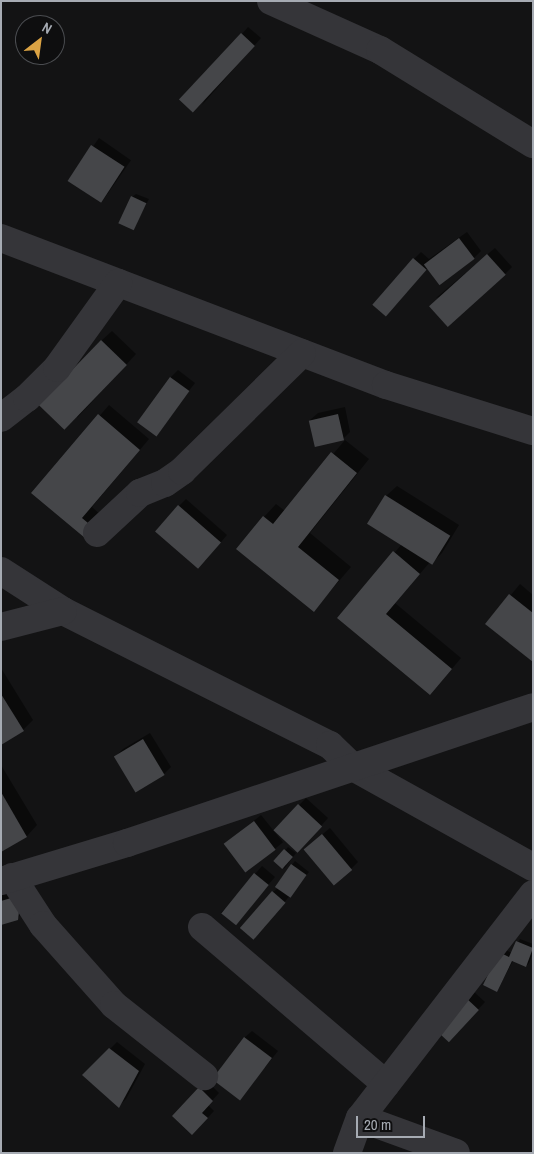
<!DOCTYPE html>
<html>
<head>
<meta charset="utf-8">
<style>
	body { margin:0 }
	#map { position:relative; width:534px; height:1154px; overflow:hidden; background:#131314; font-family:"Archivo Narrow",sans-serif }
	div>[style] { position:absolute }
	.shadow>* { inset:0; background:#0007; transform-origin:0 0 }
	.building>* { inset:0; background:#454649; transform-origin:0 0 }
	.minor>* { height:28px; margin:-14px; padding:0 14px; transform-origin:14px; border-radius:14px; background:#353539 }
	span { translate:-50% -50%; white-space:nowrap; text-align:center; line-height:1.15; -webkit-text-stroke:5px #0e0e0f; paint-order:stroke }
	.frame { position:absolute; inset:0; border:2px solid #a6abb3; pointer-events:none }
	.north { position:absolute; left:15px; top:15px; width:50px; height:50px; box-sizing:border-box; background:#0e0e0f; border:1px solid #4b4d51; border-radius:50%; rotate:30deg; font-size:14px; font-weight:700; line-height:20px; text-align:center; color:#a6abb3 }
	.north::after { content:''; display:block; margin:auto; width:18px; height:22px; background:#dba344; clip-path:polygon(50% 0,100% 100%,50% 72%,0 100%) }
	.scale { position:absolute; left:356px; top:1116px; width:69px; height:22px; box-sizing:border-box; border:2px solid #a6abb3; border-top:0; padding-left:6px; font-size:15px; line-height:18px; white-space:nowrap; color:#a6abb3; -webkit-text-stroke:4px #0e0e0f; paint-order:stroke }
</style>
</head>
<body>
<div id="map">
	<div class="shadow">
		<div style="clip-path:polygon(248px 27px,261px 38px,202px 105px,242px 34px)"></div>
		<div style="left:99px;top:138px;width:39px;height:52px;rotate:35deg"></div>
		<div style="clip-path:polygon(136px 194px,149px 199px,133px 228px,132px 197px)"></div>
		<div style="clip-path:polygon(467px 232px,481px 251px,474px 258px,428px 268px,393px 308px,414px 259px,421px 252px,429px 259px)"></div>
		<div style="clip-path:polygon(495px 248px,512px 267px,505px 274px,436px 298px)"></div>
		<div style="clip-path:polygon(112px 331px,136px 354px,77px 418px,101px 341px)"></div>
		<div style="clip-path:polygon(178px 370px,195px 383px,155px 434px,171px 377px)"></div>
		<div style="clip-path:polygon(109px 405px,149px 439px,92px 507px,103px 517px,85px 536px,33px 493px)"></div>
		<div style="clip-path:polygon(345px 407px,350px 432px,343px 439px,310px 420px,318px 413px)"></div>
		<div style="clip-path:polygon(345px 440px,369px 459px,310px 533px,351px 567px,314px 610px,264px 517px,276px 504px,285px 511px)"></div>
		<div style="clip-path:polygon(397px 486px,459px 525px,442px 553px,432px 563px,430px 562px,395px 603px,461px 658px,440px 683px,338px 618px,402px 544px,369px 523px,386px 496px)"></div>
		<div style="clip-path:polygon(186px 499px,227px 535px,205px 561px,179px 506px)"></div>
		<div style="clip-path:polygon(520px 584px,533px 595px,533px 660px,487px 624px)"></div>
		<div style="clip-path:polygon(1px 668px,33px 720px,23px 730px,1px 743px)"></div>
		<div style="clip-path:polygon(150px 733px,171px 767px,164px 774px,116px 756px,123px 749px)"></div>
		<div style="clip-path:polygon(1px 765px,37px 825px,27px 836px,1px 850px)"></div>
		<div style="clip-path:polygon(306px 798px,328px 818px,305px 844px,275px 830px)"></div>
		<div style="left:261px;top:815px;width:35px;height:45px;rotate:51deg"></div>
		<div style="clip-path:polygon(330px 828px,358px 862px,351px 869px,305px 849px)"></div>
		<div style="left:288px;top:847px;width:10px;height:19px;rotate:37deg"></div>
		<div style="clip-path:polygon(295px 861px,309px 872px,261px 931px,273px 892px,278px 888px,276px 886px)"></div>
		<div style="clip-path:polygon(262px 866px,275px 877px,241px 916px,221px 913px)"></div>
		<div style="clip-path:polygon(31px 885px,27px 908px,17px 919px,1px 924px,1px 895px)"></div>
		<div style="clip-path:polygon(520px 939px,533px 944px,533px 953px,529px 963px,526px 966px,513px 961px,497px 990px,503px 949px,512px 953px)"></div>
		<div style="clip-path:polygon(473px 991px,485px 1002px,456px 1033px,437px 1029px)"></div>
		<div style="clip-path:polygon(252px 1031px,278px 1051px,246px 1091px,244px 1038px)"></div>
		<div style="clip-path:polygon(117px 1042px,145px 1064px,126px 1099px,119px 1106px,84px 1075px)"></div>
		<div style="clip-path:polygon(207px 1081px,219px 1093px,208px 1105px,214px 1111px,199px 1127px,174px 1116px)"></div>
	</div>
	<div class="building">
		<div style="left:241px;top:33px;width:19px;height:91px;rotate:43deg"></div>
		<div style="left:91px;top:145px;width:40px;height:43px;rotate:33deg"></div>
		<div style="left:131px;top:196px;width:17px;height:30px;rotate:25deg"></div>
		<div style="left:459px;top:238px;width:26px;height:44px;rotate:53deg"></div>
		<div style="left:487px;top:254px;width:28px;height:78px;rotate:48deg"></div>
		<div style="left:413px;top:258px;width:18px;height:62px;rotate:41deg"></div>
		<div style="left:101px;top:340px;width:36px;height:90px;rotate:44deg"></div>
		<div style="left:170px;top:377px;width:24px;height:56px;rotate:36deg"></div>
		<div style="clip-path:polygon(98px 414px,140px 450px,82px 518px,94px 528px,85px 538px,31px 493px)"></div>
		<div style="left:338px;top:414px;width:27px;height:30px;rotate:77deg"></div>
		<div style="clip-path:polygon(331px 452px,357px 473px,298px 547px,339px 580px,314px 612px,236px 549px,263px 516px,273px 524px)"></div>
		<div style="left:385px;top:495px;width:77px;height:34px;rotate:32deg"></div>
		<div style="left:178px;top:505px;width:57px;height:35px;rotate:41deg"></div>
		<div style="clip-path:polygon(393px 551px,420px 574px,386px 614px,452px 669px,430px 695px,337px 618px)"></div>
		<div style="clip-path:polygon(509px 594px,533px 613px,533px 662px,485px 624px)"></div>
		<div style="clip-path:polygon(1px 694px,24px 731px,1px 745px)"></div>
		<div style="left:143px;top:739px;width:42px;height:34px;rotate:59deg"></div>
		<div style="clip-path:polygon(1px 792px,27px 837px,1px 852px)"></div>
		<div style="left:298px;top:804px;width:33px;height:36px;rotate:43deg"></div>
		<div style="left:254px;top:821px;width:36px;height:38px;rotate:53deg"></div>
		<div style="left:322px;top:834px;width:47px;height:24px;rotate:50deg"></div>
		<div style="left:284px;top:849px;width:12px;height:16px;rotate:42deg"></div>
		<div style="left:291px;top:864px;width:19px;height:28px;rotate:35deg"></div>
		<div style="left:254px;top:873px;width:19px;height:52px;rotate:39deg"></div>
		<div style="left:272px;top:891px;width:18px;height:49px;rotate:41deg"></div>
		<div style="clip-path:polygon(21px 895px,18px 920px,1px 925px,1px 901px)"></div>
		<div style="clip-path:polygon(516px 941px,533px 948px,526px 967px,512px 961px,497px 992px,483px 985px,499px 952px,509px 957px)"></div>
		<div style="left:465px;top:997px;width:19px;height:44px;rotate:43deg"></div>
		<div style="left:244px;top:1037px;width:35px;height:53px;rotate:37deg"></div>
		<div style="clip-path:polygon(109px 1048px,139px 1071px,119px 1108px,82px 1075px)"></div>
		<div style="clip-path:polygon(199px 1087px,213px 1101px,202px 1113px,208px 1118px,192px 1135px,172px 1116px)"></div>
	</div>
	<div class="minor">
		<div style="left:271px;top:1px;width:120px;rotate:24.2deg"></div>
		<div style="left:380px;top:50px;width:180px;rotate:31.6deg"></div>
		<div style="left:1px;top:238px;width:412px;rotate:20.9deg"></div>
		<div style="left:386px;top:385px;width:154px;rotate:17.4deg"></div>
		<div style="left:1px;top:418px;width:33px;rotate:-38deg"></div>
		<div style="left:27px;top:398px;width:42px;rotate:-45deg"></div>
		<div style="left:57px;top:368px;width:105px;rotate:-54.3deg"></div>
		<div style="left:97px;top:533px;width:59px;rotate:-42.9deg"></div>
		<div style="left:140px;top:493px;width:27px;rotate:-22deg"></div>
		<div style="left:165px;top:483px;width:21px;rotate:-35deg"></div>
		<div style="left:182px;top:471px;width:168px;rotate:-44.5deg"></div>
		<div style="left:1px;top:571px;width:74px;rotate:32.8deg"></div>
		<div style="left:63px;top:611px;width:299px;rotate:26.7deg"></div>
		<div style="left:330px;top:745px;width:32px;rotate:44deg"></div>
		<div style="left:353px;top:767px;width:206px;rotate:29.1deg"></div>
		<div style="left:1px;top:627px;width:64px;rotate:-14.5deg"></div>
		<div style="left:12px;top:877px;width:57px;rotate:57.1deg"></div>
		<div style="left:43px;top:925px;width:107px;rotate:48.4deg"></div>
		<div style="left:114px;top:1005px;width:115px;rotate:38.3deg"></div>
		<div style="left:1px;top:881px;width:132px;rotate:-16.8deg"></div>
		<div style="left:127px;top:843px;width:428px;rotate:-18.5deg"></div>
		<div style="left:202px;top:927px;width:242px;rotate:40.5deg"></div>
		<div style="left:360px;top:1118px;width:102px;rotate:20deg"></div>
		<div style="left:347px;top:1153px;width:37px;rotate:-70deg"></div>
		<div style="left:360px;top:1118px;width:283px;rotate:-52.3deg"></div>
	</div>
	<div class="frame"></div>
	<div class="north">N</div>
	<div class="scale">20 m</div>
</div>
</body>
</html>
